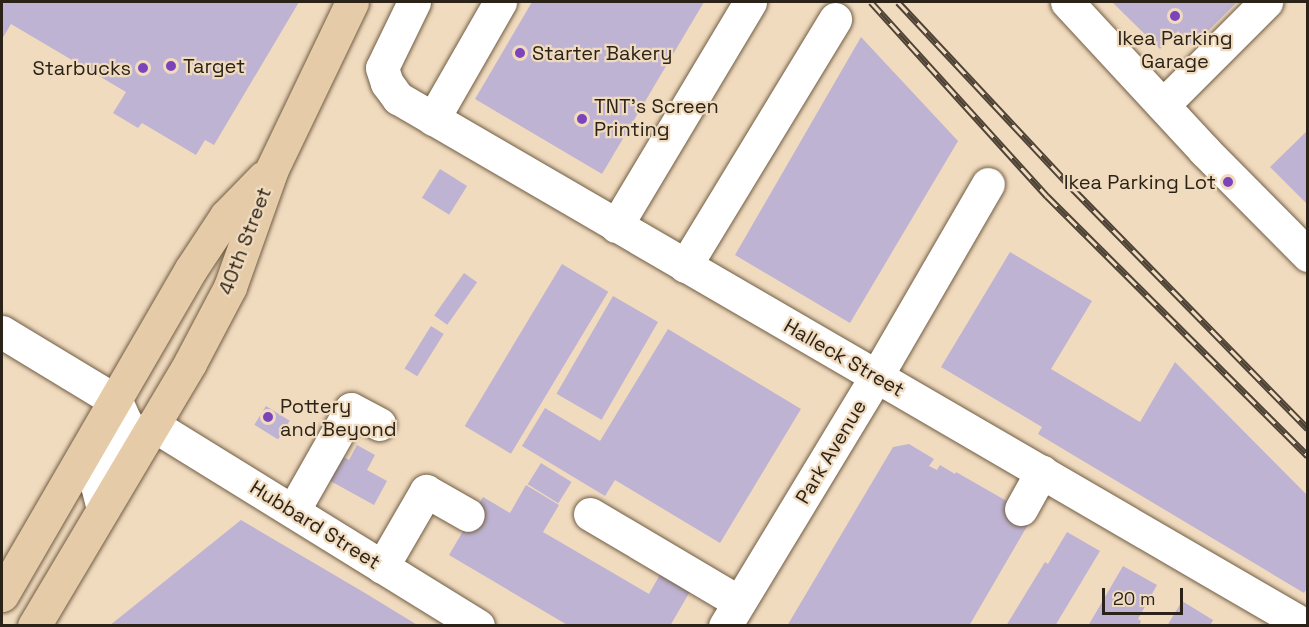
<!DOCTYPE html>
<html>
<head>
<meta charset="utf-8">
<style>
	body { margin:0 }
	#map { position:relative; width:1309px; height:627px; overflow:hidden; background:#f1dbbf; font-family:"Space Grotesk",sans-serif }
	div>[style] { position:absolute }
	.building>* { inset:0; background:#beb3d2; transform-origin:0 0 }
	.roads { filter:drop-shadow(0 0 2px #705d44) drop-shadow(0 0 2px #705d44) }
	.minor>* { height:33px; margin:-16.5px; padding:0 16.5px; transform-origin:16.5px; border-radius:16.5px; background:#fff }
	.major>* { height:33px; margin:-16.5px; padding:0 16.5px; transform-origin:16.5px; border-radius:16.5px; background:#e5cba8 }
	.rail>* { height:7px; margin-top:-3.5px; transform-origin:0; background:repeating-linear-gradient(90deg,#f1dbbf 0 14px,#4e4335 0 28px); box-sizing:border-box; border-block:2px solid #4e4335 }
	.dots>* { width:16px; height:16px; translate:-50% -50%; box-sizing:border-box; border:3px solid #f1dbbf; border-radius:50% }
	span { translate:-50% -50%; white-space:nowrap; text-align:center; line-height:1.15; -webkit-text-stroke:4.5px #f1dbbf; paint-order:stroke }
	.poi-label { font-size:20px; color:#2b2318 }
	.left { translate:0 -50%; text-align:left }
	.right { translate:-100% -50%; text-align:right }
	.street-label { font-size:20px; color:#2b2318 }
	.frame { position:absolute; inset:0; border:3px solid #2b2318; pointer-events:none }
	.scale { position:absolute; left:1102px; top:588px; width:81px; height:27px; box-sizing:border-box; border:3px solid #2b2318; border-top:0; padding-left:8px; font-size:18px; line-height:21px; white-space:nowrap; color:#2b2318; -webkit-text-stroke:4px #f1dbbf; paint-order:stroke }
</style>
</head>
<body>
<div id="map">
	<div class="building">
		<div style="clip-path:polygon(2px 2px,299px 2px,214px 145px,205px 140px,196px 155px,142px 123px,138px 128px,113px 113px,126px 92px,11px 24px,2px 39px)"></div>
		<div style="clip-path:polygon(532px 2px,704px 2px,602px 174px,475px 99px)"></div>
		<div style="clip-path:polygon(1112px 2px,1237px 2px,1193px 46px,1178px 31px,1160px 49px)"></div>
		<div style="clip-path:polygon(861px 37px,958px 141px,850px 323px,735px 255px)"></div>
		<div style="clip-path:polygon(1308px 130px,1308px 205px,1270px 167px)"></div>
		<div style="left:440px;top:169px;width:32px;height:34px;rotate:32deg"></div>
		<div style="clip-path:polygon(1010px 252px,1092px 301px,1051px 369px,1140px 422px,1175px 362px,1308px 496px,1308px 587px,1304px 593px,1038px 434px,1042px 427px,941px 367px)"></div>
		<div style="left:562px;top:264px;width:54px;height:189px;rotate:31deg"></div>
		<div style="left:464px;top:273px;width:16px;height:52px;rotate:35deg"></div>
		<div style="left:613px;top:296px;width:52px;height:113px;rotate:30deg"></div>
		<div style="left:431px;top:326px;width:15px;height:50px;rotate:32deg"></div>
		<div style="clip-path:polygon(668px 329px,801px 409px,720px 543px,615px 480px,605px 496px,522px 446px,545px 408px,600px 441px)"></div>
		<div style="left:266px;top:406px;width:28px;height:22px;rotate:32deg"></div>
		<div style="clip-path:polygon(909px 444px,934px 459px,929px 466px,937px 470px,940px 465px,955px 474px,956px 472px,1033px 516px,969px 626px,787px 626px,893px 447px)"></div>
		<div style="clip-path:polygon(357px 445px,375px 455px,367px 470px,387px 481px,374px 505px,325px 478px,338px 454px,349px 460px)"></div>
		<div style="left:541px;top:463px;width:36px;height:25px;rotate:32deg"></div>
		<div style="clip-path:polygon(526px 485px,559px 505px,543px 532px,649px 594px,662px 571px,692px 588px,670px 626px,569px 626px,449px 555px,483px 497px,510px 513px)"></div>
		<div style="clip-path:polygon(241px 520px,365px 593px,419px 626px,109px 626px)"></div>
		<div style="clip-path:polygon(1067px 532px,1100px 551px,1055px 626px,1006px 626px,1045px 562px,1048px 564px)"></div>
		<div style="clip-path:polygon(1123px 566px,1157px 585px,1138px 619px,1141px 621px,1139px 626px,1088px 626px)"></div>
		<div style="clip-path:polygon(1182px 601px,1213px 620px,1210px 626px,1167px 626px)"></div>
	</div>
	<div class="roads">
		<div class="minor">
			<div style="left:414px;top:2px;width:73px;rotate:115.9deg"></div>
			<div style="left:382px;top:68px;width:16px;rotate:72deg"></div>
			<div style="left:387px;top:83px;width:19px;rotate:54deg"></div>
			<div style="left:398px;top:98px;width:1050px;rotate:30.18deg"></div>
			<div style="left:1067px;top:2px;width:202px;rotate:47.2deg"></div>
			<div style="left:1204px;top:150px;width:148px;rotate:45.3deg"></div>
			<div style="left:1163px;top:105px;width:146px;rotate:-45deg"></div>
			<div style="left:433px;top:119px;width:135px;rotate:-60.2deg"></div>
			<div style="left:616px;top:226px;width:261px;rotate:-59.1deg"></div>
			<div style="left:685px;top:266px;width:289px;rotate:-58.7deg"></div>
			<div style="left:2px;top:332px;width:133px;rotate:31.2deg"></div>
			<div style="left:116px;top:401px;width:22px;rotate:66deg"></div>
			<div style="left:125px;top:421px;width:18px;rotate:96deg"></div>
			<div style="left:123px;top:439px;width:53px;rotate:119.5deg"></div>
			<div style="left:97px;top:485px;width:25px;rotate:76deg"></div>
			<div style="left:153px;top:425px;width:382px;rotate:31.7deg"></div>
			<div style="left:1021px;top:509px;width:43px;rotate:-61.1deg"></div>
			<div style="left:293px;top:511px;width:117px;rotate:-60.4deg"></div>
			<div style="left:351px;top:409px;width:32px;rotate:28deg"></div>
			<div style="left:590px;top:514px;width:173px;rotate:30.6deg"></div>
			<div style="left:382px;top:567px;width:88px;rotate:-59.9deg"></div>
			<div style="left:426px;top:491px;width:48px;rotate:29.7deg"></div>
			<div style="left:725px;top:626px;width:291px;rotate:-58.8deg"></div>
			<div style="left:876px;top:377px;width:223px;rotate:-59.9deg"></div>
		</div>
		<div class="major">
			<div style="left:2px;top:595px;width:377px;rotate:-59.9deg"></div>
			<div style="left:191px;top:269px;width:64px;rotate:-56.6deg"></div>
			<div style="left:226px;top:216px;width:54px;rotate:-45.7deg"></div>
			<div style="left:34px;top:626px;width:306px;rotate:-59.3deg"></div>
			<div style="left:190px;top:363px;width:86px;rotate:-62.2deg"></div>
			<div style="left:230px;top:287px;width:125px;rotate:-70.4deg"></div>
			<div style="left:272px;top:169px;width:185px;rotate:-64.4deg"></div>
		</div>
	</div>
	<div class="rail">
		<div style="left:871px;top:2px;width:262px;rotate:47.8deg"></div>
		<div style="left:1047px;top:196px;width:368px;rotate:44.9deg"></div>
		<div style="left:898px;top:2px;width:258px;rotate:46.9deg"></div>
		<div style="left:1074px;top:190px;width:334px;rotate:45.6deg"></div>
	</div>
	<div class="dots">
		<div style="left:1175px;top:16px;background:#7c44bb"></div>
		<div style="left:520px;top:53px;background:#7c44bb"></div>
		<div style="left:171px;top:66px;background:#7c44bb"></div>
		<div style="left:143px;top:68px;background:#7c44bb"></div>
		<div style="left:582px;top:119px;background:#7c44bb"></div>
		<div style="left:1228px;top:182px;background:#7c44bb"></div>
		<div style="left:268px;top:417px;background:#7c44bb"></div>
	</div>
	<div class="poi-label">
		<span style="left:1175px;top:50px">Ikea Parking<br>Garage</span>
		<span class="left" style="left:532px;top:53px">Starter Bakery</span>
		<span class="left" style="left:183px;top:66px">Target</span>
		<span class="right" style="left:131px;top:68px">Starbucks</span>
		<span class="left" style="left:594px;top:118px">TNT's Screen<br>Printing</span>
		<span class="right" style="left:1216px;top:182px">Ikea Parking Lot</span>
		<span class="left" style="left:280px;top:418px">Pottery<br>and Beyond</span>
	</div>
	<div class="street-label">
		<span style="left:245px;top:241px;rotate:-69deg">40th Street</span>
		<span style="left:844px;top:358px;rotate:30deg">Halleck Street</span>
		<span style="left:831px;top:452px;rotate:-59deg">Park Avenue</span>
		<span style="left:315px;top:525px;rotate:32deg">Hubbard Street</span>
	</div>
	<div class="frame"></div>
	<div class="scale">20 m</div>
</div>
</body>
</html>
